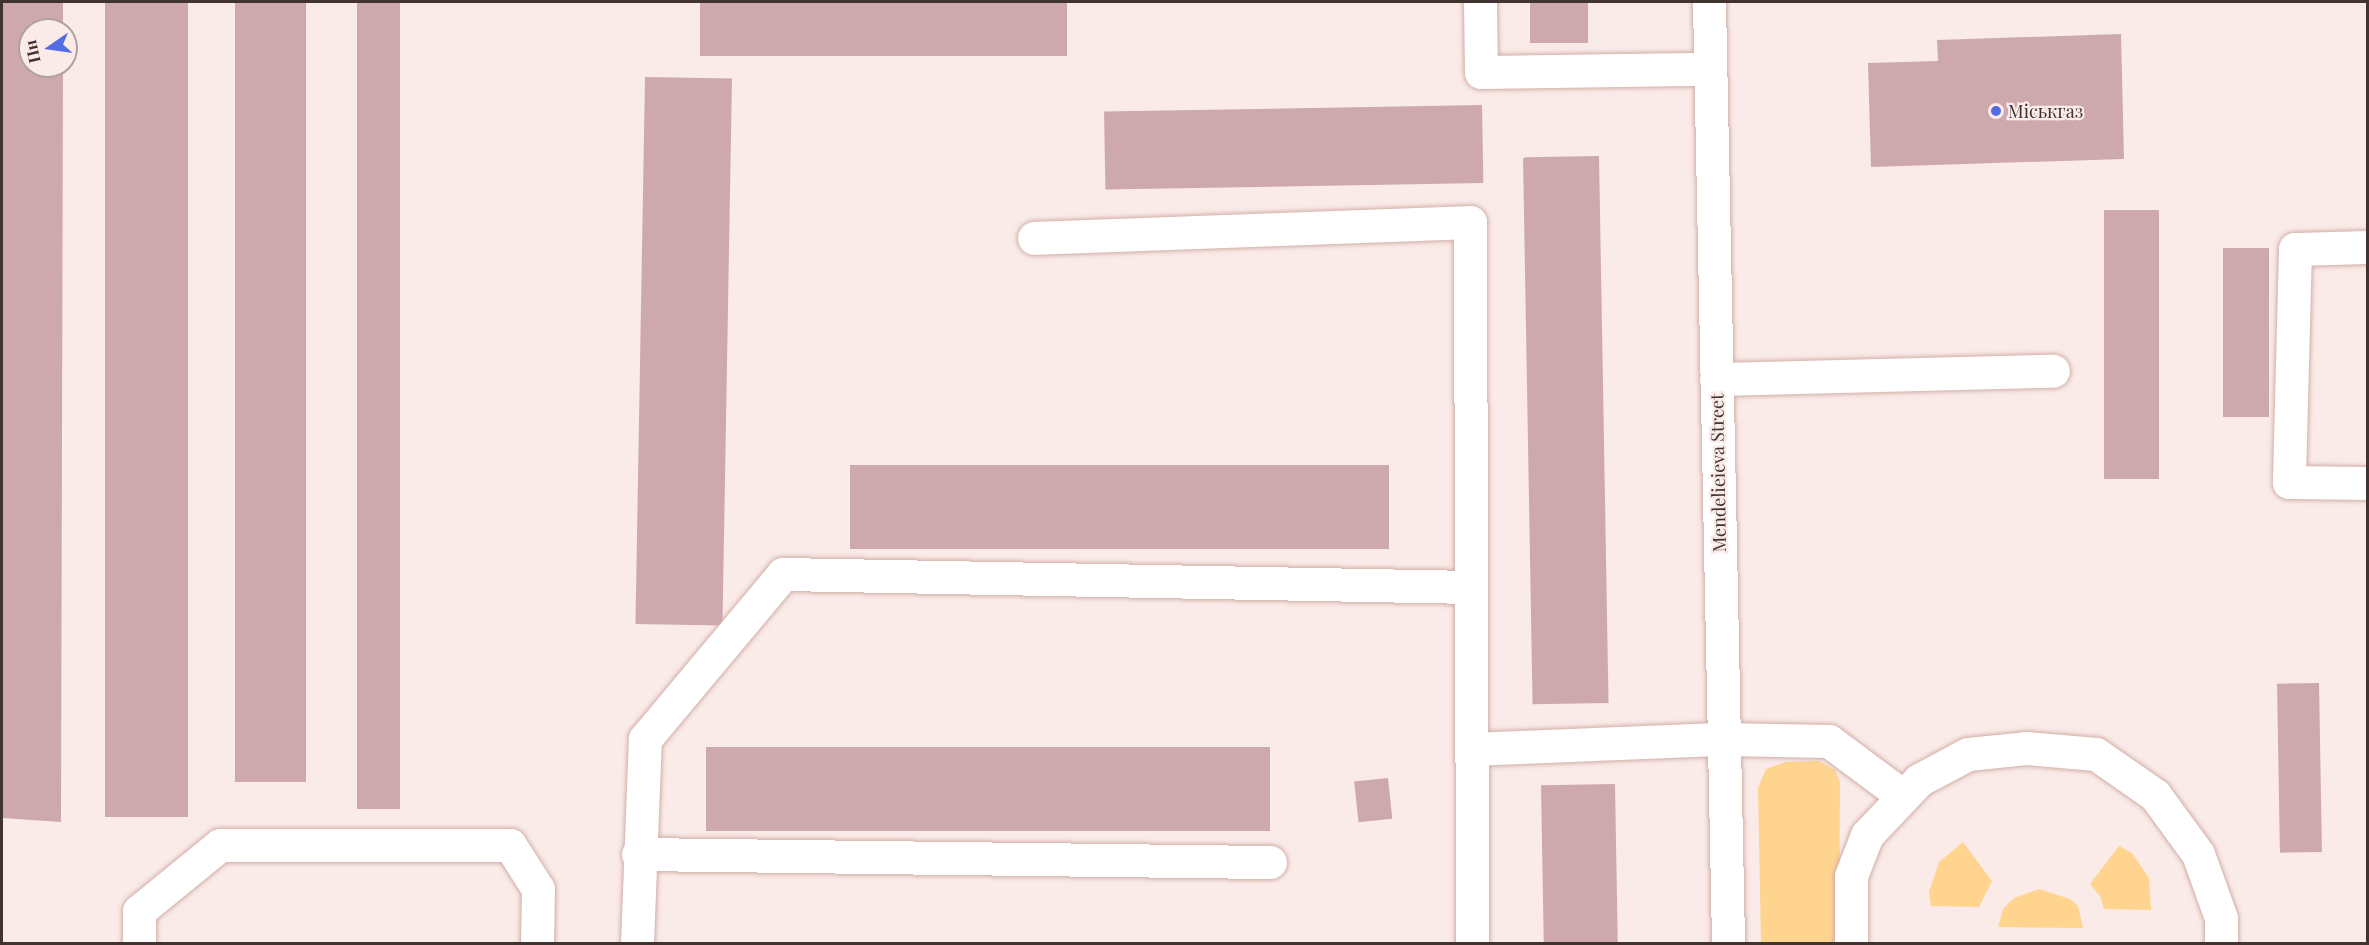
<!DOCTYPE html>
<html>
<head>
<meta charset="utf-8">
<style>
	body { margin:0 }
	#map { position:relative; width:2369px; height:945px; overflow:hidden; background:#faebe8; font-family:"Playfair Display",serif }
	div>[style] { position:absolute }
	.green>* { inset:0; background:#ffd48f }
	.building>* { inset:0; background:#cda9af; transform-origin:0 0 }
	.roads { filter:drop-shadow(0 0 2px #d2aea7) drop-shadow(0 0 2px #d2aea7) }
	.minor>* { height:33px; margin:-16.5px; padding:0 16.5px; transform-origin:16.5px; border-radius:16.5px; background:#fff }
	.dots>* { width:16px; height:16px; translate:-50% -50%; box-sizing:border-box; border:3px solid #faebe8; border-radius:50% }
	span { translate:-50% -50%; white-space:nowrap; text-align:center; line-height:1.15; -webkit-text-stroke:4.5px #faebe8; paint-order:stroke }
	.poi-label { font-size:18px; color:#413330 }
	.left { translate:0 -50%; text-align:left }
	.street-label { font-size:18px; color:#413330 }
	.frame { position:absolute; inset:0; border:3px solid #413330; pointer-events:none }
	.north { position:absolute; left:18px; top:18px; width:60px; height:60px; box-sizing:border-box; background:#faebe8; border:2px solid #b0a19e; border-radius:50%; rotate:257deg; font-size:16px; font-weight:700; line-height:24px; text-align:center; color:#413330 }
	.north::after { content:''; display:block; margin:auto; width:21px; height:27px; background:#546be1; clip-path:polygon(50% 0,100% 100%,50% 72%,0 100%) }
</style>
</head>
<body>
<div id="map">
	<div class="green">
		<div style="clip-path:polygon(1819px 761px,1835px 770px,1840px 782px,1839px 943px,1761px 943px,1758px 788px,1766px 769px,1786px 762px)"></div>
		<div style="clip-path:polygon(1963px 842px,1992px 881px,1979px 907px,1931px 906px,1929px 892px,1939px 862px)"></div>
		<div style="clip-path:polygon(2119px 846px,2132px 853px,2149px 878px,2151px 910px,2104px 909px,2100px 896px,2090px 884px)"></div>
		<div style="clip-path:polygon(2039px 889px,2070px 899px,2078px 906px,2083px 928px,1998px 927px,2003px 909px,2014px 898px)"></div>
	</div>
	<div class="building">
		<div style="clip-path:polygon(2px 2px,63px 2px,63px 30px,30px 30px,30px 66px,63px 66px,61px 822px,2px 818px)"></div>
		<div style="left:105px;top:2px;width:83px;height:815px"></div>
		<div style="left:235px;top:2px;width:71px;height:780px"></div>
		<div style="left:357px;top:2px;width:43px;height:807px"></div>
		<div style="left:700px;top:2px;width:367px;height:54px"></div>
		<div style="left:1530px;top:2px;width:58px;height:41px"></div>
		<div style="clip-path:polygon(2121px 34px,2124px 159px,1871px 167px,1868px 63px,1938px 61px,1937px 40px)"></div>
		<div style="left:645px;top:77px;width:87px;height:547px;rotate:1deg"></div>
		<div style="left:1482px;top:105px;width:78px;height:378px;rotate:89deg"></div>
		<div style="left:1599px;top:156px;width:547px;height:76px;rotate:89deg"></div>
		<div style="left:2104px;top:210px;width:55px;height:269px"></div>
		<div style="left:2223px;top:248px;width:46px;height:169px"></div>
		<div style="left:850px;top:465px;width:539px;height:84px"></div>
		<div style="left:2319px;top:683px;width:169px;height:42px;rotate:89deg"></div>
		<div style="left:706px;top:747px;width:564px;height:84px"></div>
		<div style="left:1388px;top:778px;width:41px;height:34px;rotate:84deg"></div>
		<div style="left:1615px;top:784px;width:160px;height:74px;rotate:89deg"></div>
	</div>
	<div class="roads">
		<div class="minor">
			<div style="left:1480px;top:2px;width:70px;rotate:89.2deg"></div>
			<div style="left:1481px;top:72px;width:229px;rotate:-0.8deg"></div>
			<div style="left:1709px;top:2px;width:942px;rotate:88.84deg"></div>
			<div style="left:1034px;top:238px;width:436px;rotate:-2.1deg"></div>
			<div style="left:1470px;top:222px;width:722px;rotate:89.84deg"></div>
			<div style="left:2368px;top:247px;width:73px;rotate:178.4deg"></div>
			<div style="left:2295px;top:249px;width:233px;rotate:91.5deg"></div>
			<div style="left:2289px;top:482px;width:79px;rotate:0.7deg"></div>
			<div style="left:1716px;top:379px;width:337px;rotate:-1.4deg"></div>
			<div style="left:1471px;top:749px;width:253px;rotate:-2.3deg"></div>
			<div style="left:1724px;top:739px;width:105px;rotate:1.1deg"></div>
			<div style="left:1829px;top:741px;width:92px;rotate:36.6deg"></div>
			<div style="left:638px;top:854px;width:632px;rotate:0.73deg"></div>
			<div style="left:139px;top:944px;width:33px;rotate:-90deg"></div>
			<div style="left:139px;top:911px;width:104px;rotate:-39.2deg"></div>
			<div style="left:220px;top:845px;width:290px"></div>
			<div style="left:510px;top:845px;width:52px;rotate:57.5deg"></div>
			<div style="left:538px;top:889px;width:55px;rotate:91deg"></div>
			<div style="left:637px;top:944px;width:205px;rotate:-87.8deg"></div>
			<div style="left:645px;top:739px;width:215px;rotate:-50.1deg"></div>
			<div style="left:783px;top:574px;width:688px;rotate:1.08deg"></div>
			<div style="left:1851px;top:944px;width:68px;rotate:-90deg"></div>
			<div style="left:1851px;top:876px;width:44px;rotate:-68.7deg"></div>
			<div style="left:1867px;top:835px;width:76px;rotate:-46.6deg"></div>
			<div style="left:1919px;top:780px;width:55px;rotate:-28deg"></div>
			<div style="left:1968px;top:754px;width:58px;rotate:-5.9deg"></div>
			<div style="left:2026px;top:748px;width:70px;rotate:4.9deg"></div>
			<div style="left:2096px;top:754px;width:72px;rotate:34.8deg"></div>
			<div style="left:2155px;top:795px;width:73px;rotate:53.9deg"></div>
			<div style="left:2198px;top:854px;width:68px;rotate:70.2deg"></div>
			<div style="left:2221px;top:918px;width:26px;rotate:90deg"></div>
		</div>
	</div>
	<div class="dots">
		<div style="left:1996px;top:111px;background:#546be1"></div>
	</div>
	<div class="poi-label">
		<span class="left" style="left:2008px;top:111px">Міськгаз</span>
	</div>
	<div class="street-label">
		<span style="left:1718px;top:473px;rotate:-91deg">Mendelieieva Street</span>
	</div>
	<div class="frame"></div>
	<div class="north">Пн</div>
</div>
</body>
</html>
